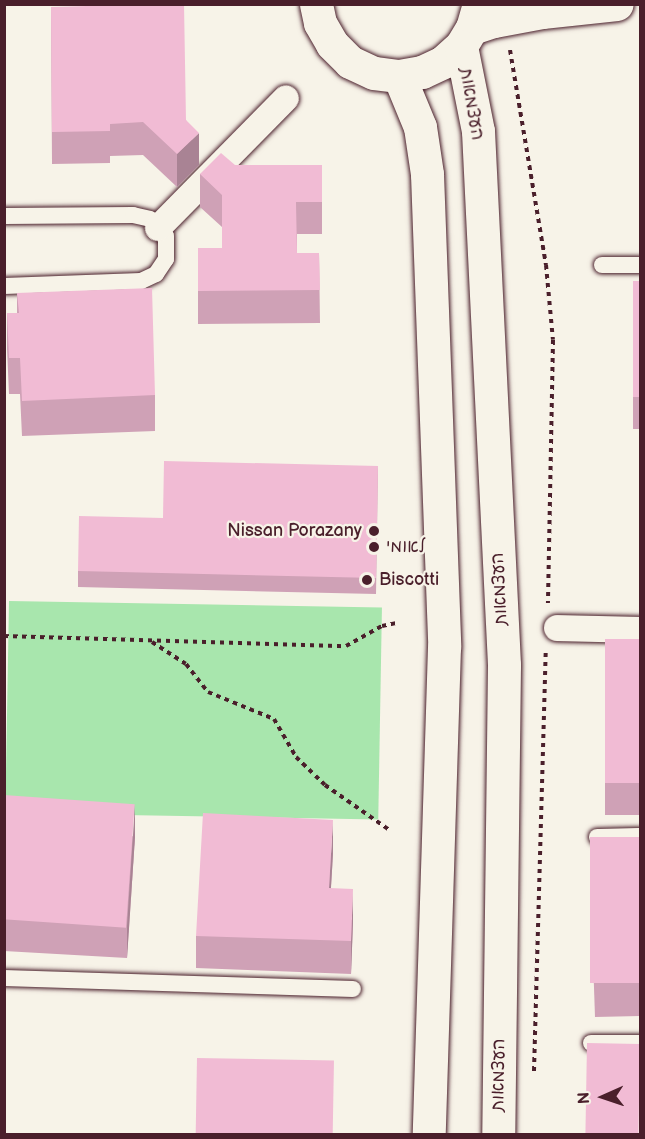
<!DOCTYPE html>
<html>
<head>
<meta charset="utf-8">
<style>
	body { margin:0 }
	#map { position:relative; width:645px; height:1139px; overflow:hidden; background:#f7f3e8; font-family:"Balsamiq Sans","Playpen Sans Hebrew",sans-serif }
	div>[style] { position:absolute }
	.green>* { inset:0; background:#a8e6ad; transform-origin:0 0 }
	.path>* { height:4px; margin-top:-2px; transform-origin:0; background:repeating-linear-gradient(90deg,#4a1f2b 0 4.5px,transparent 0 9px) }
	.roads { filter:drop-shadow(0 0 2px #4a1f2b) drop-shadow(0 0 2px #4a1f2b) }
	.service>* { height:16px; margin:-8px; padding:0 8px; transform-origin:8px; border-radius:8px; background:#f7f3e8 }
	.pedestrian>* { height:26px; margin:-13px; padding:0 13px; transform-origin:13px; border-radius:13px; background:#f7f3e8 }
	.minor>* { height:33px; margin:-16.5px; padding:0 16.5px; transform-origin:16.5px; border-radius:16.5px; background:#f7f3e8 }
	.secondary>* { height:33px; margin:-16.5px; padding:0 16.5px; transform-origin:16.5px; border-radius:16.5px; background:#f7f3e8 }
	.wall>* { inset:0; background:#cfa1b6; transform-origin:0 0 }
	.shaded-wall>* { inset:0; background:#a98394 }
	.building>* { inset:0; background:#f1bbd4; transform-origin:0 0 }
	.dots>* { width:16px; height:16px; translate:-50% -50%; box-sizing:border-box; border:3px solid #f7f3e8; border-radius:50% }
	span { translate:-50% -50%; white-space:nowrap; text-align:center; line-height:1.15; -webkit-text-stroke:4.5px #f7f3e8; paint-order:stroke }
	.street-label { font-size:18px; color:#4a1f2b }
	.poi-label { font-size:18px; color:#4a1f2b }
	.right { translate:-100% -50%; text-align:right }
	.left { translate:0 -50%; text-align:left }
	.frame { position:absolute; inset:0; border:6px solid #4a1f2b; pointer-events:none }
	.north { position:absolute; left:573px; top:1067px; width:60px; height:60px; -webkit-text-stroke:4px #f7f3e8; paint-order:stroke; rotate:267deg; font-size:16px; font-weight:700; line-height:24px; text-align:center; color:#4a1f2b }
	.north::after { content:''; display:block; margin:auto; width:21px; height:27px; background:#4a1f2b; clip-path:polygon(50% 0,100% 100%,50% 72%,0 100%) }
</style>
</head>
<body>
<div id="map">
	<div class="green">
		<div style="left:9px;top:601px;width:373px;height:212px;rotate:1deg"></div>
	</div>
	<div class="path">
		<div style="left:510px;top:50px;width:218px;rotate:80.5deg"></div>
		<div style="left:546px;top:265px;width:75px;rotate:84.7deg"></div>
		<div style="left:553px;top:340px;width:263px;rotate:91.1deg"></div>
		<div style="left:4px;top:636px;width:342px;rotate:1.7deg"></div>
		<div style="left:346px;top:646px;width:41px;rotate:-29.1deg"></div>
		<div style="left:382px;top:626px;width:14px;rotate:-12deg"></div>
		<div style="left:152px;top:642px;width:40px;rotate:32.9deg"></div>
		<div style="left:186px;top:664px;width:36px;rotate:52deg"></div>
		<div style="left:208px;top:692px;width:71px;rotate:22.2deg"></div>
		<div style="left:274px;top:719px;width:44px;rotate:59.9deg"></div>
		<div style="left:296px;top:757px;width:40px;rotate:44deg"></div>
		<div style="left:325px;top:785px;width:77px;rotate:34.9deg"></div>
		<div style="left:534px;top:1071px;width:419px;rotate:-88.4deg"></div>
	</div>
	<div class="roads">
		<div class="service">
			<div style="left:4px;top:216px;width:129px;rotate:-0.4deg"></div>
			<div style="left:133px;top:215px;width:17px;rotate:13deg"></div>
			<div style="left:150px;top:219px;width:23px;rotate:47deg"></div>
			<div style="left:166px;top:236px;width:23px;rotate:90deg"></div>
			<div style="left:166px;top:259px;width:18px;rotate:124deg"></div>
			<div style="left:156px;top:274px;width:17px;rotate:155deg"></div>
			<div style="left:141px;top:281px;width:137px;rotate:177.9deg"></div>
			<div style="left:602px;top:265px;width:38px"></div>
			<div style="left:597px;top:837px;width:43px;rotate:-1.3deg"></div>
			<div style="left:4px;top:978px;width:349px;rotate:1.8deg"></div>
			<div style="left:591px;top:1043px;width:49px"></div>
		</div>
		<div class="pedestrian">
			<div style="left:158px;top:228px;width:182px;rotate:-45.4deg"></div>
			<div style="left:557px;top:628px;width:83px;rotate:1.4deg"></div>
		</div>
		<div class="minor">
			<div style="left:472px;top:28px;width:23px;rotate:-18deg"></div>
			<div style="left:494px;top:21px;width:49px;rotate:-10.6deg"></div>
			<div style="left:542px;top:12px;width:75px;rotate:-6.1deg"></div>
		</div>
		<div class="secondary">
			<div style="left:316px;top:4px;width:19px;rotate:78deg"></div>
			<div style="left:320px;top:23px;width:24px;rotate:60deg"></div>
			<div style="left:332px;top:44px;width:25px;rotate:45deg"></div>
			<div style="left:350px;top:62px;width:26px;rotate:25deg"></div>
			<div style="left:374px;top:73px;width:25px;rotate:7deg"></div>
			<div style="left:399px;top:76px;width:23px;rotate:-10deg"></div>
			<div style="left:422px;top:72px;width:23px;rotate:-25deg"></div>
			<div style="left:443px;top:62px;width:24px;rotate:-42deg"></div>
			<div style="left:461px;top:46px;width:21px;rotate:-59deg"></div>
			<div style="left:472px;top:28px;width:25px;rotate:-74deg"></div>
			<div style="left:461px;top:46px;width:87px;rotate:78.7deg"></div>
			<div style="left:478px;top:131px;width:535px;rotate:87.21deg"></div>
			<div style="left:504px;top:665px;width:469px;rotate:90.7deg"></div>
			<div style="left:399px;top:76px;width:55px;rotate:67.6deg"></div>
			<div style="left:420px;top:127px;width:48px;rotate:81.5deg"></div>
			<div style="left:427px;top:174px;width:473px;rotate:87.9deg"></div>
			<div style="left:444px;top:647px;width:487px;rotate:91.8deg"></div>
		</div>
	</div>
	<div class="wall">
		<div style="clip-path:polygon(51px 7px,186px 120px,199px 165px,177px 187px,143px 155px,110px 156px,110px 163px,52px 164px)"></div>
		<div style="clip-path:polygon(235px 165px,322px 165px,322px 234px,297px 234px,297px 253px,319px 253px,320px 323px,198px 324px,198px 248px,222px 248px,222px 227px,200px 207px,200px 174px)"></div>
		<div style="left:633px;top:281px;width:7px;height:148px"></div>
		<div style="clip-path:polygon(17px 293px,155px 395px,155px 431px,22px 436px,20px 394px,9px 394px,7px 349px,7px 313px,17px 313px)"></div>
		<div style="clip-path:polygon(378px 466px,376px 594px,78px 587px,78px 571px,163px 518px)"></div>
		<div style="left:605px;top:639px;width:35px;height:176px"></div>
		<div style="clip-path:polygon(4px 795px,135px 837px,127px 958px,4px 951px)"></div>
		<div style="clip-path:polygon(640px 837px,640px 1016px,595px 1017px,590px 870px,590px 838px)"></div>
		<div style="clip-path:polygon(333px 853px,331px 888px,353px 922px,351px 974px,196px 968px,196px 936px)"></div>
	</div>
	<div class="shaded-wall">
		<div style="clip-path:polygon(199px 133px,199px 165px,177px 187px,177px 154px)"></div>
		<div style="clip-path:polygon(135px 804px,135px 837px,127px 958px,127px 926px)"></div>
		<div style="clip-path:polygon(333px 820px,333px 853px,329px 920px,329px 888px)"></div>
		<div style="clip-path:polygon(353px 889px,353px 922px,351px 974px,351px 941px)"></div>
	</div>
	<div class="building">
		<div style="clip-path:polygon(156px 4px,184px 4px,186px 120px,199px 133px,177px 154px,143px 122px,110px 124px,110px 131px,52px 132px,51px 7px)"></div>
		<div style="clip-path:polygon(221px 153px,235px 165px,322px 165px,322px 202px,296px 202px,297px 253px,319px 253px,320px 290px,198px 291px,198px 248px,222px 248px,222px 195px,200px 174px)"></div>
		<div style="left:633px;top:281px;width:7px;height:116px"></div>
		<div style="clip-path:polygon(152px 288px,155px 395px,22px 401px,20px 358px,9px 358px,7px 313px,19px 313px,17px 293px)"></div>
		<div style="clip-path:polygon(164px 461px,378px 466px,376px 578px,78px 571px,79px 516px,163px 518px)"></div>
		<div style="left:605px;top:639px;width:35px;height:144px"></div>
		<div style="left:4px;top:795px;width:131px;height:124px;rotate:4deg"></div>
		<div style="clip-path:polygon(203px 813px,333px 820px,329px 888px,353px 889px,351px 941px,196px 936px)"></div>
		<div style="left:640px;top:837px;width:146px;height:50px;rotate:90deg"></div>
		<div style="left:587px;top:1043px;width:53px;height:91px;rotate:1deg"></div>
		<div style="left:197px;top:1058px;width:137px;height:76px;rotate:1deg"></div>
	</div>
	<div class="dots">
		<div style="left:374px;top:531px;background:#4a1f2b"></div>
		<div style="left:374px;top:547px;background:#4a1f2b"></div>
		<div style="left:367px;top:580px;background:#4a1f2b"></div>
	</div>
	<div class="street-label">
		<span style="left:471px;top:104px;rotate:80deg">העצמאות</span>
		<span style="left:500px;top:589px;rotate:-93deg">העצמאות</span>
		<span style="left:499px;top:1075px;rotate:-89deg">העצמאות</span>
	</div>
	<div class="poi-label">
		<span class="right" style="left:362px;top:531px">Nissan Porazany</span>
		<span class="left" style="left:386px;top:547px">לאומי</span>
		<span class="left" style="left:379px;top:580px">Biscotti</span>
	</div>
	<div class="frame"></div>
	<div class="north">N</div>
</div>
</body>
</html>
